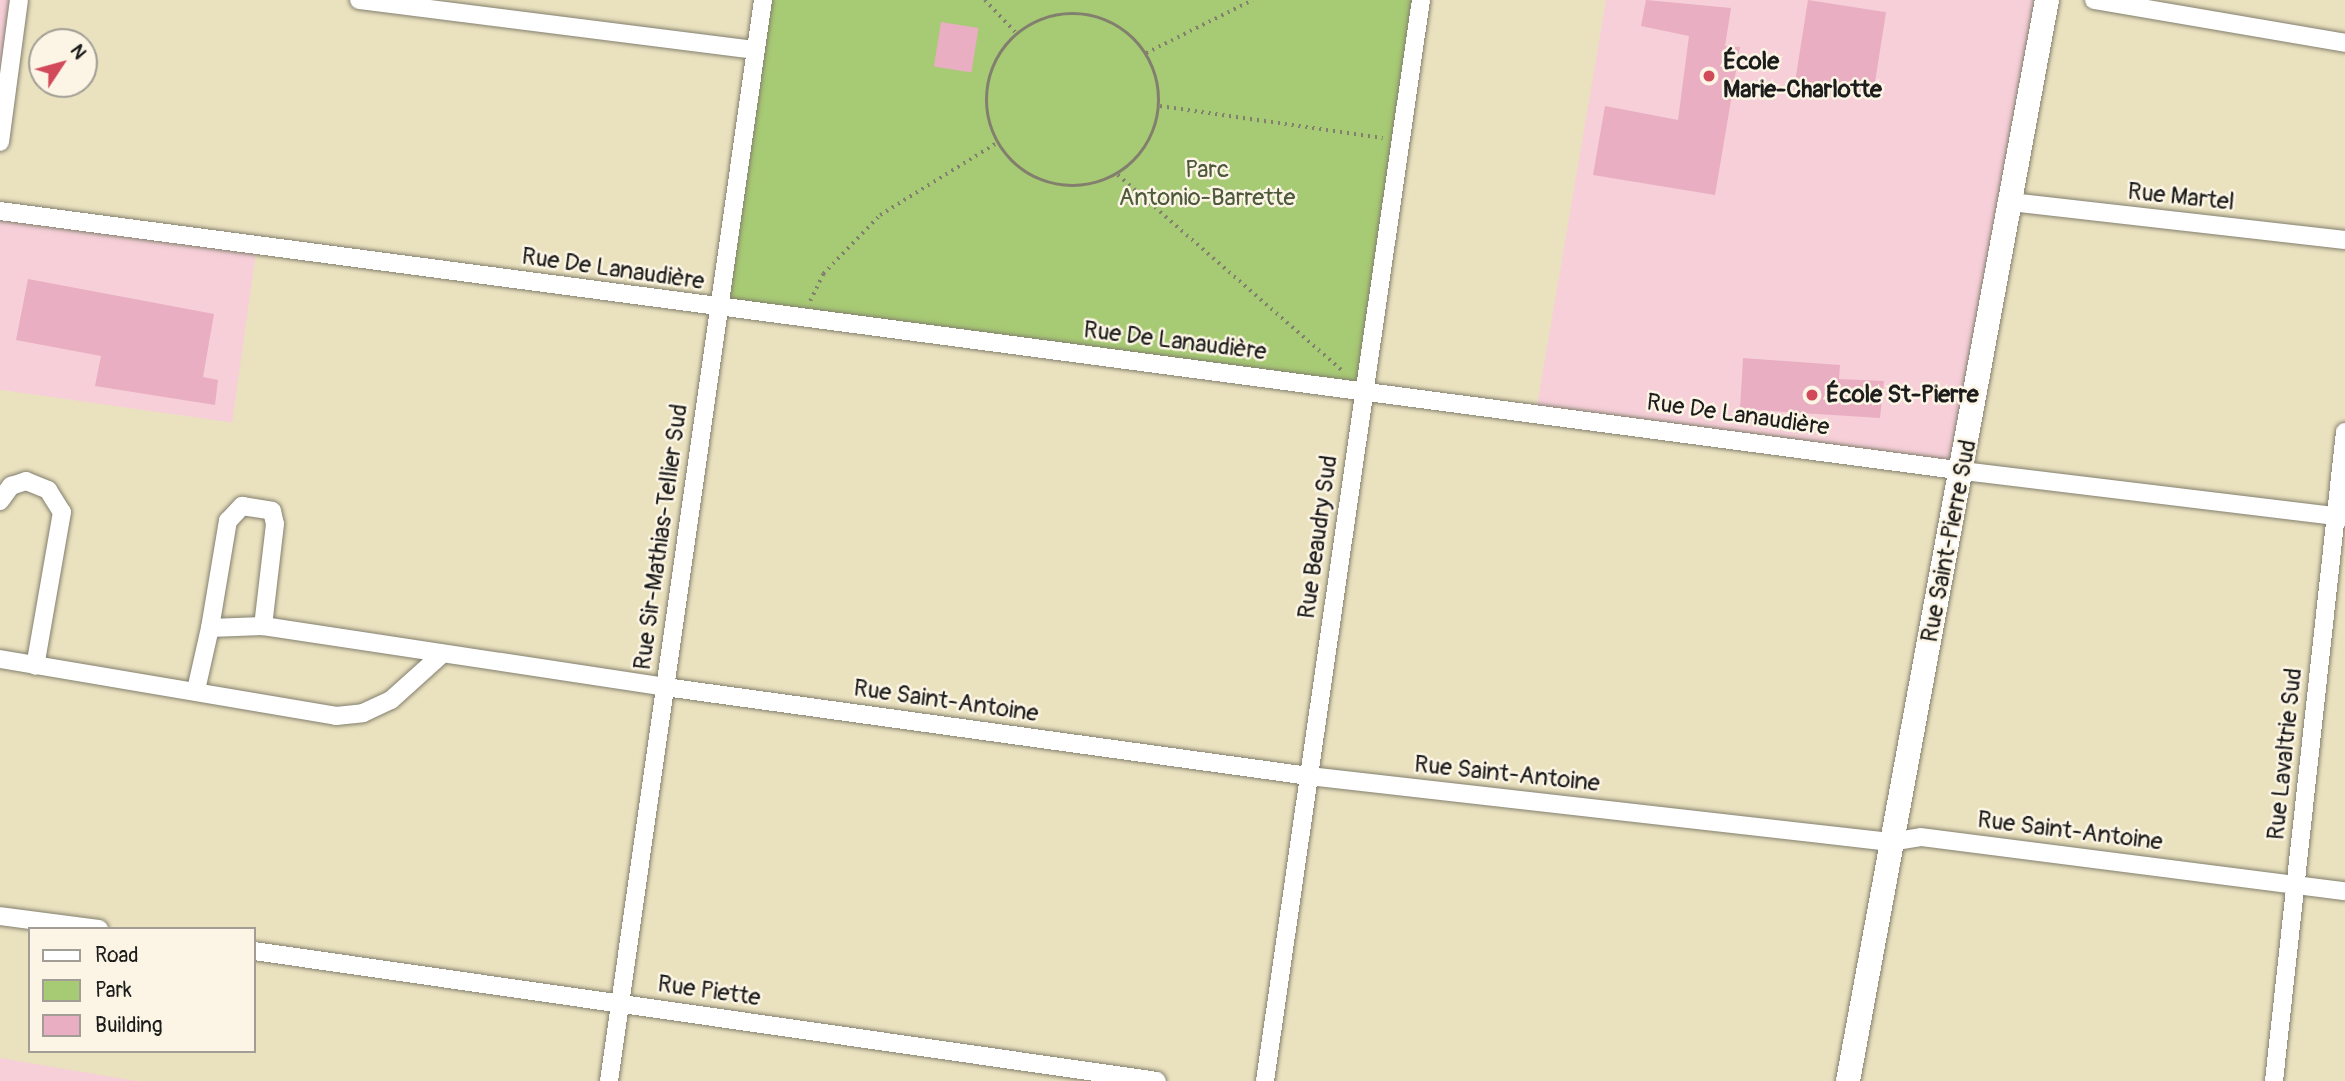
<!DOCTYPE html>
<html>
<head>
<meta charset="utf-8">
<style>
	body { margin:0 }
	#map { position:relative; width:2345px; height:1081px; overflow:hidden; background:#eae2bf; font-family:Pangolin,sans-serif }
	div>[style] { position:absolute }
	.built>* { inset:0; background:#f6cfd8; transform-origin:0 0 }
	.green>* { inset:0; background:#a7ca74 }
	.building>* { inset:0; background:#e9aec2; transform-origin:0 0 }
	.path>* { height:3.5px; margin-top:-1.75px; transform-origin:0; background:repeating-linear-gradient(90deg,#837f6e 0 2px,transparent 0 7px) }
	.path>.ring { margin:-1.75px; padding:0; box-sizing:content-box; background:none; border:3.5px solid #837f6e; border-radius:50% }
	.roads { filter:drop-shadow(0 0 2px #837f6e) drop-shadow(0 0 2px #837f6e) }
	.street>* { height:18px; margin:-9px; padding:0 9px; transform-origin:9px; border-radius:9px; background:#fff }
	.secondary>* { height:24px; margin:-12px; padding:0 12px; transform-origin:12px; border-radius:12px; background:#fff }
	.dots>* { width:19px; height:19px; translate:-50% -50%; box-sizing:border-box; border:4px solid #fcf5e5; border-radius:50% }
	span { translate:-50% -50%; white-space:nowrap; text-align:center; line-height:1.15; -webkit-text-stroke:5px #fcf5e5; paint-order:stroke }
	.poi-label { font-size:24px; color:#1c1c1c; font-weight:700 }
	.left { translate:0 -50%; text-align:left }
	.park-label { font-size:24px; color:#4d593b }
	.street-label { font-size:24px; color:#1c1c1c }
	.legend { position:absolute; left:28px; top:927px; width:228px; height:126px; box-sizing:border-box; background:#fcf5e5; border:2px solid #a29e95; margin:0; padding:9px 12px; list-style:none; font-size:21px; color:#1c1c1c }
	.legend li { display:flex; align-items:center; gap:14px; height:35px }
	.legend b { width:35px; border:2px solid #a29e95 }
	.north { position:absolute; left:28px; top:28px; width:70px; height:70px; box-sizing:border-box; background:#fcf5e5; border:2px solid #a29e95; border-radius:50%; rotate:54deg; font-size:19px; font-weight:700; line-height:28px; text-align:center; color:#1c1c1c }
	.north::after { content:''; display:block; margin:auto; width:24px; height:32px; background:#d1495b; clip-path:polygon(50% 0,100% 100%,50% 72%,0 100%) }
</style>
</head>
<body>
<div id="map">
	<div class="built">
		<div style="clip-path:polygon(0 0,12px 0,0 77px)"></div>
		<div style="clip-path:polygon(1606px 0,2047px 0,1963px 471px,1535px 418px)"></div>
		<div style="left:0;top:206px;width:260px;height:182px;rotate:8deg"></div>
		<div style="clip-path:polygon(0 1058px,136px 1081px,0 1081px)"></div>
	</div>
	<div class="green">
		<div style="clip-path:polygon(763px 0,1421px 0,1364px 389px,718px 308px)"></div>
	</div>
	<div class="building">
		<div style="clip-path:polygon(1646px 0,1731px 8px,1725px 46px,1740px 47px,1715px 195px,1593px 175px,1605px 106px,1678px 120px,1689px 36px,1641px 26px)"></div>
		<div style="left:1808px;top:0;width:79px;height:83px;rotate:9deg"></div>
		<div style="left:941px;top:22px;width:38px;height:45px;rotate:9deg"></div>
		<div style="clip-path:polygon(28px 279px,214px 314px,203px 377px,218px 380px,215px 405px,95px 386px,101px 356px,16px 340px)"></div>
		<div style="clip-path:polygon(1743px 358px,1840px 365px,1839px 379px,1884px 381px,1880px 418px,1740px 409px)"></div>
	</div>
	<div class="path">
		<div style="left:985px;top:0;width:47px;rotate:46.7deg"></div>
		<div class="ring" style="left:987px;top:14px;width:168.5px;height:168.5px"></div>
		<div style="left:1146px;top:53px;width:119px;rotate:-26.4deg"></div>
		<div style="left:1160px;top:106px;width:225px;rotate:8.2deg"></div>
		<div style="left:1118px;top:175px;width:298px;rotate:41.1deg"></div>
		<div style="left:810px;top:301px;width:30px;rotate:-64deg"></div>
		<div style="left:823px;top:274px;width:82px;rotate:-46deg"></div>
		<div style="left:880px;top:215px;width:139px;rotate:-31.7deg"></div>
	</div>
	<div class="roads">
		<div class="street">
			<div style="left:359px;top:0;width:399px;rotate:7.2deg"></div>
			<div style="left:2094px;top:0;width:255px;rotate:9.7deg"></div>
			<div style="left:0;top:142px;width:143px;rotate:-82.4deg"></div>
			<div style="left:2011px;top:202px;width:336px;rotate:6.5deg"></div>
			<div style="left:0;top:211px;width:1980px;rotate:7.54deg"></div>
			<div style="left:1963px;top:471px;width:385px;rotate:6.9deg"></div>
			<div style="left:0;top:501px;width:19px;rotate:-54deg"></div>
			<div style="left:11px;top:486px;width:16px;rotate:-18deg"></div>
			<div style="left:26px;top:481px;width:24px;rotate:22deg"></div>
			<div style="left:48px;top:490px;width:26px;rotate:58deg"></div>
			<div style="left:62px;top:512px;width:156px;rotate:99.9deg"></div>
			<div style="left:210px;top:628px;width:109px;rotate:-80.5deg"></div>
			<div style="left:228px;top:521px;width:21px;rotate:-47deg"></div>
			<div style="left:242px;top:506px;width:30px;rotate:9deg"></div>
			<div style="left:272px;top:511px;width:13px;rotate:77deg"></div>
			<div style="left:275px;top:524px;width:103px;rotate:96.7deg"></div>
			<div style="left:0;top:659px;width:341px;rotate:9.6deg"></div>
			<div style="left:336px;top:716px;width:27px;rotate:-6deg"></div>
			<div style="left:363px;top:713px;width:31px;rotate:-25deg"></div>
			<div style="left:391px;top:700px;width:69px;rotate:-42deg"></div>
			<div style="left:196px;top:690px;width:64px;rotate:-77.3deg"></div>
			<div style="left:210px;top:628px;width:53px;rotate:-2.2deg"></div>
			<div style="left:263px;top:626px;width:407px;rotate:8.6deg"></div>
			<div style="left:665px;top:687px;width:650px;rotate:7.87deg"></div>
			<div style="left:1309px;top:776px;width:585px;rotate:6.48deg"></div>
			<div style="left:1890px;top:842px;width:31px;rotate:-9deg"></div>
			<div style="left:1921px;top:837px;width:427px;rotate:7.3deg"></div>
			<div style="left:0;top:916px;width:100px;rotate:7.5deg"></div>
			<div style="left:254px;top:951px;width:912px;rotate:8.19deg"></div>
			<div style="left:609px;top:1081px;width:1092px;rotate:-81.89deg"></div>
			<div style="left:1265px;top:1081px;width:1092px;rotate:-81.79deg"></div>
			<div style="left:2274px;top:1081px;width:653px;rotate:-83.76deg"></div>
		</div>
		<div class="secondary">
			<div style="left:1848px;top:1081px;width:1099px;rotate:-79.57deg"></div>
		</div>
	</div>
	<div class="dots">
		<div style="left:1709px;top:76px;background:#d1495b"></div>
		<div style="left:1812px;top:395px;background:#d1495b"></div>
	</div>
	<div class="poi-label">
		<span class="left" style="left:1723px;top:76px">École<br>Marie-Charlotte</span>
		<span class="left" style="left:1826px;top:395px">École St-Pierre</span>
	</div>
	<div class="park-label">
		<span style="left:1207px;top:184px">Parc<br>Antonio-Barrette</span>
	</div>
	<div class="street-label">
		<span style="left:2181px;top:197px;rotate:6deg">Rue Martel</span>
		<span style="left:613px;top:269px;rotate:8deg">Rue De Lanaudière</span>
		<span style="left:1175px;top:341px;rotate:7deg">Rue De Lanaudière</span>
		<span style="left:1738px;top:415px;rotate:8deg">Rue De Lanaudière</span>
		<span style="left:661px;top:537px;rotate:-82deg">Rue Sir-Mathias-Tellier Sud</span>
		<span style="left:1318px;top:537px;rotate:-82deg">Rue Beaudry Sud</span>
		<span style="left:1949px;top:541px;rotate:-79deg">Rue Saint-Pierre Sud</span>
		<span style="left:946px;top:701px;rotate:8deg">Rue Saint-Antoine</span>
		<span style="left:2285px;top:754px;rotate:-84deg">Rue Lavaltrie Sud</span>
		<span style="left:1507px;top:774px;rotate:6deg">Rue Saint-Antoine</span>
		<span style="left:2070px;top:831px;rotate:7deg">Rue Saint-Antoine</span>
		<span style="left:709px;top:991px;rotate:8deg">Rue Piette</span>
	</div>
	<ul class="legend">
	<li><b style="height:9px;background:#fff"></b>Road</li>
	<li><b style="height:19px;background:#a7ca74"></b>Park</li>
	<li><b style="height:19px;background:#e9aec2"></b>Building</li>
	</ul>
	<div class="north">N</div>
</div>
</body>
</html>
